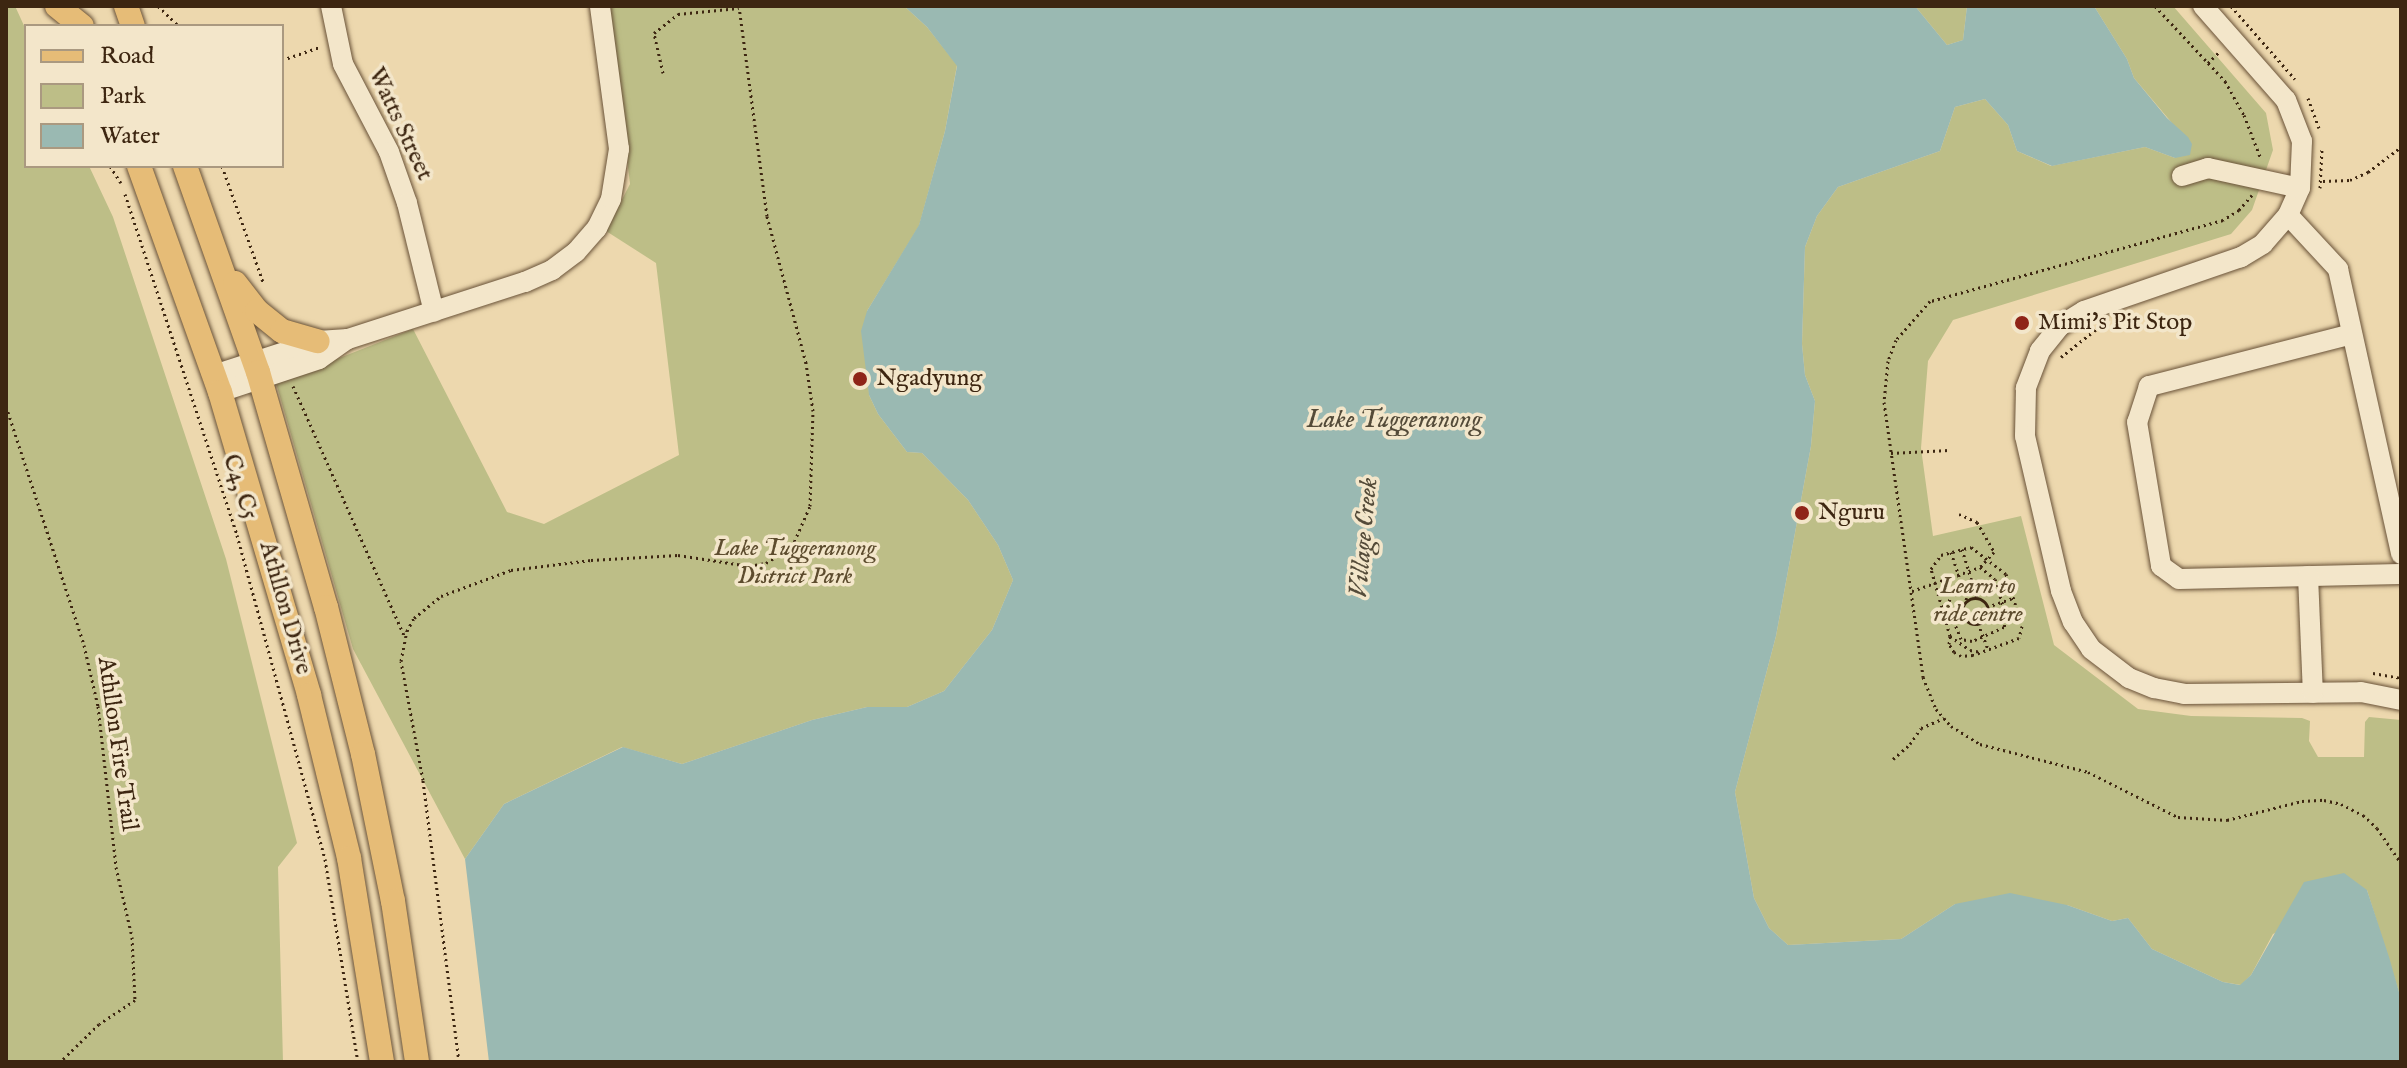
<!DOCTYPE html>
<html>
<head>
<meta charset="utf-8">
<style>
	body { margin:0 }
	#map { position:relative; width:2407px; height:1068px; overflow:hidden; background:#edd8ae; font-family:"IM FELL English",serif }
	div>[style] { position:absolute }
	.green>* { inset:0; background:#bdbe87 }
	.water>* { inset:0; background:#9ab9b2 }
	.path>* { height:3px; margin-top:-1.5px; transform-origin:0; background:repeating-linear-gradient(90deg,#3d2611 0 2px,transparent 0 6px) }
	.path>.ring { margin:-1.5px; padding:0; box-sizing:content-box; background:none; border:3px solid #3d2611; border-radius:50% }
	.roads { filter:drop-shadow(0 0 2px #695238) drop-shadow(0 0 2px #695238) }
	.minor>* { height:20px; margin:-10px; padding:0 10px; transform-origin:10px; border-radius:10px; background:#f3e6ca }
	.major>* { height:24px; margin:-12px; padding:0 12px; transform-origin:12px; border-radius:12px; background:#e6bc77 }
	.dots>* { width:22px; height:22px; translate:-50% -50%; box-sizing:border-box; border:4px solid #f3e6ca; border-radius:50% }
	span { translate:-50% -50%; white-space:nowrap; text-align:center; line-height:1.15; -webkit-text-stroke:7px #f3e6ca; paint-order:stroke }
	.street-label { font-size:24px; color:#3d2611 }
	.poi-label { font-size:24px; color:#3d2611 }
	.left { translate:0 -50%; text-align:left }
	.park-label { font-size:24px; color:#5d4c2e; font-style:italic }
	.water-label { font-size:26px; color:#544b39; font-style:italic }
	.frame { position:absolute; inset:0; border:8px solid #3d2611; pointer-events:none }
	.legend { position:absolute; left:24px; top:24px; width:260px; height:144px; box-sizing:border-box; background:#f3e6ca; border:2px solid #aa9980; margin:0; padding:10px 14px; list-style:none; font-size:24px; color:#3d2611 }
	.legend li { display:flex; align-items:center; gap:16px; height:40px }
	.legend b { width:40px; border:2px solid #aa9980 }
</style>
</head>
<body>
<div id="map">
	<div class="green">
		<div style="clip-path:polygon(6px 6px,15px 6px,26px 30px,26px 166px,89px 166px,113px 217px,226px 559px,297px 843px,278px 867px,283px 1062px,6px 1062px)"></div>
		<div style="clip-path:polygon(609px 6px,904px 6px,927px 27px,957px 65px,945px 131px,919px 226px,867px 311px,869px 395px,878px 414px,907px 452px,922px 453px,968px 500px,998px 545px,1013px 580px,992px 630px,944px 691px,907px 707px,867px 707px,812px 720px,682px 764px,622px 747px,504px 804px,465px 859px,353px 649px,276px 383px,413px 329px,507px 512px,544px 524px,679px 455px,656px 263px,606px 231px,630px 184px)"></div>
		<div style="clip-path:polygon(1915px 6px,1967px 6px,1963px 40px,1947px 45px)"></div>
		<div style="clip-path:polygon(2094px 6px,2173px 6px,2266px 113px,2273px 150px,2252px 210px,2231px 234px,1953px 320px,1928px 361px,1921px 448px,1933px 536px,2021px 516px,2054px 645px,2138px 709px,2191px 716px,2302px 718px,2310px 721px,2309px 741px,2318px 757px,2364px 757px,2365px 722px,2369px 717px,2401px 720px,2401px 999px,2367px 890px,2273px 934px,2251px 975px,2241px 985px,2223px 982px,2152px 949px,2128px 918px,2112px 921px,2067px 905px,1955px 904px,1901px 939px,1788px 945px,1769px 928px,1754px 898px,1735px 792px,1776px 636px,1811px 446px,1815px 401px,1805px 375px,1802px 344px,1805px 247px,1817px 216px,1838px 187px,1940px 151px,1955px 107px,1985px 99px,2008px 125px,2017px 151px,2051px 166px,2145px 147px,2175px 158px,2172px 123px,2134px 78px,2127px 59px)"></div>
	</div>
	<div class="water">
		<div style="clip-path:polygon(904px 6px,1915px 6px,1947px 45px,1963px 40px,1967px 6px,2094px 6px,2127px 59px,2134px 78px,2167px 118px,2188px 137px,2192px 144px,2190px 155px,2175px 158px,2145px 147px,2052px 166px,2017px 151px,2008px 125px,1985px 99px,1955px 107px,1940px 151px,1838px 187px,1817px 216px,1805px 247px,1802px 344px,1805px 375px,1815px 401px,1811px 446px,1776px 636px,1735px 792px,1754px 898px,1769px 928px,1788px 945px,1901px 939px,1955px 904px,2010px 893px,2067px 905px,2112px 921px,2128px 918px,2152px 949px,2223px 982px,2240px 985px,2251px 975px,2304px 882px,2344px 873px,2367px 890px,2389px 957px,2401px 999px,2401px 1062px,489px 1062px,465px 859px,504px 804px,623px 747px,682px 764px,812px 720px,867px 707px,907px 707px,944px 691px,992px 630px,1013px 580px,998px 545px,968px 500px,922px 453px,907px 452px,878px 414px,869px 395px,861px 331px,867px 311px,919px 225px,945px 131px,957px 66px,927px 27px)"></div>
	</div>
	<div class="path">
		<div style="left:158px;top:6px;width:29px;rotate:44deg"></div>
		<div style="left:2155px;top:6px;width:103px;rotate:47deg"></div>
		<div style="left:2225px;top:81px;width:39px;rotate:61deg"></div>
		<div style="left:2244px;top:115px;width:47px;rotate:68.9deg"></div>
		<div style="left:2231px;top:6px;width:97px;rotate:48.8deg"></div>
		<div style="left:282px;top:60px;width:40px;rotate:-18.9deg"></div>
		<div style="left:2208px;top:63px;width:17px;rotate:-45deg"></div>
		<div style="left:663px;top:73px;width:41px;rotate:-102.7deg"></div>
		<div style="left:654px;top:33px;width:31px;rotate:-38deg"></div>
		<div style="left:678px;top:14px;width:61px;rotate:-5.6deg"></div>
		<div style="left:2308px;top:98px;width:32px;rotate:70deg"></div>
		<div style="left:110px;top:166px;width:20px;rotate:57deg"></div>
		<div style="left:222px;top:166px;width:123px;rotate:70.5deg"></div>
		<div style="left:2323px;top:181px;width:27px;rotate:-2deg"></div>
		<div style="left:2350px;top:180px;width:20px;rotate:-24deg"></div>
		<div style="left:2368px;top:172px;width:41px;rotate:-37.1deg"></div>
		<div style="left:2320px;top:188px;width:40px;rotate:-87.1deg"></div>
		<div style="left:125px;top:194px;width:359px;rotate:71.8deg"></div>
		<div style="left:237px;top:535px;width:336px;rotate:74.8deg"></div>
		<div style="left:325px;top:859px;width:206px;rotate:80.8deg"></div>
		<div style="left:2252px;top:195px;width:20px;rotate:131deg"></div>
		<div style="left:2239px;top:210px;width:19px;rotate:148deg"></div>
		<div style="left:2223px;top:220px;width:304px;rotate:164.5deg"></div>
		<div style="left:1930px;top:301px;width:52px;rotate:131.1deg"></div>
		<div style="left:1896px;top:340px;width:22px;rotate:111deg"></div>
		<div style="left:1888px;top:361px;width:41px;rotate:95.6deg"></div>
		<div style="left:1884px;top:402px;width:278px;rotate:81.9deg"></div>
		<div style="left:1923px;top:677px;width:35px;rotate:68deg"></div>
		<div style="left:1936px;top:709px;width:23px;rotate:49deg"></div>
		<div style="left:1951px;top:726px;width:34px;rotate:32deg"></div>
		<div style="left:1980px;top:744px;width:112px;rotate:14.5deg"></div>
		<div style="left:2088px;top:772px;width:101px;rotate:26.6deg"></div>
		<div style="left:2178px;top:817px;width:49px;rotate:3.5deg"></div>
		<div style="left:2227px;top:820px;width:77px;rotate:-14.2deg"></div>
		<div style="left:2302px;top:801px;width:22px;rotate:-3deg"></div>
		<div style="left:2324px;top:800px;width:17px;rotate:13deg"></div>
		<div style="left:2341px;top:804px;width:25px;rotate:27deg"></div>
		<div style="left:2363px;top:815px;width:19px;rotate:43deg"></div>
		<div style="left:2377px;top:828px;width:42px;rotate:55.6deg"></div>
		<div style="left:2061px;top:357px;width:48px;rotate:-38.3deg"></div>
		<div style="left:293px;top:386px;width:275px;rotate:66deg"></div>
		<div style="left:6px;top:406px;width:251px;rotate:71.9deg"></div>
		<div style="left:84px;top:645px;width:63px;rotate:77.1deg"></div>
		<div style="left:98px;top:706px;width:162px;rotate:83.6deg"></div>
		<div style="left:116px;top:867px;width:72px;rotate:77.1deg"></div>
		<div style="left:132px;top:937px;width:63px;rotate:87.3deg"></div>
		<div style="left:135px;top:1000px;width:43px;rotate:146.3deg"></div>
		<div style="left:99px;top:1024px;width:54px;rotate:135.7deg"></div>
		<div style="left:1891px;top:453px;width:58px;rotate:-3deg"></div>
		<div style="left:1959px;top:514px;width:20px;rotate:24deg"></div>
		<div style="left:1977px;top:522px;width:34px;rotate:60deg"></div>
		<div style="left:1994px;top:552px;width:21px;rotate:133deg"></div>
		<div style="left:1962px;top:549px;width:51px;rotate:73deg"></div>
		<div style="left:1951px;top:552px;width:52px;rotate:71.9deg"></div>
		<div style="left:1912px;top:591px;width:72px;rotate:-19.4deg"></div>
		<div style="left:1980px;top:567px;width:19px;rotate:39deg"></div>
		<div style="left:1995px;top:579px;width:42px;rotate:73.3deg"></div>
		<div style="left:2007px;top:619px;width:9px;rotate:111deg"></div>
		<div style="left:2004px;top:627px;width:35px;rotate:156deg"></div>
		<div style="left:1972px;top:641px;width:11px;rotate:-170deg"></div>
		<div style="left:1961px;top:639px;width:35px;rotate:-112deg"></div>
		<div style="left:1948px;top:607px;width:17px;rotate:-77deg"></div>
		<div style="left:1952px;top:590px;width:13px;rotate:-119deg"></div>
		<div class="ring" style="left:1962px;top:598px;width:23px;height:23px"></div>
		<div style="left:1987px;top:607px;width:28px;rotate:-19deg"></div>
		<div style="left:1978px;top:623px;width:28px;rotate:69deg"></div>
		<div style="left:1950px;top:636px;width:70px;rotate:-105.8deg"></div>
		<div style="left:1931px;top:569px;width:17px;rotate:-54deg"></div>
		<div style="left:1941px;top:555px;width:31px;rotate:-15deg"></div>
		<div style="left:1971px;top:547px;width:44px;rotate:37.6deg"></div>
		<div style="left:2006px;top:574px;width:54px;rotate:72.9deg"></div>
		<div style="left:2022px;top:626px;width:12px;rotate:104deg"></div>
		<div style="left:2019px;top:638px;width:49px;rotate:159.7deg"></div>
		<div style="left:1973px;top:655px;width:12px;rotate:175deg"></div>
		<div style="left:1961px;top:656px;width:8px;rotate:-150deg"></div>
		<div style="left:1954px;top:652px;width:9px;rotate:-122deg"></div>
		<div style="left:1949px;top:644px;width:8px;rotate:-83deg"></div>
		<div style="left:1950px;top:636px;width:24px;rotate:35deg"></div>
		<div style="left:1970px;top:650px;width:11px;rotate:10deg"></div>
		<div style="left:2373px;top:673px;width:28px;rotate:10deg"></div>
		<div style="left:1893px;top:759px;width:23px;rotate:-41deg"></div>
		<div style="left:1910px;top:744px;width:19px;rotate:-55deg"></div>
		<div style="left:1921px;top:728px;width:25px;rotate:-23deg"></div>
		<div style="left:459px;top:1062px;width:284px;rotate:-97.3deg"></div>
		<div style="left:423px;top:780px;width:121px;rotate:-100.5deg"></div>
		<div style="left:401px;top:661px;width:31px;rotate:-79deg"></div>
		<div style="left:407px;top:631px;width:15px;rotate:-62deg"></div>
		<div style="left:414px;top:618px;width:35px;rotate:-39deg"></div>
		<div style="left:441px;top:596px;width:75px;rotate:-20.4deg"></div>
		<div style="left:511px;top:570px;width:81px;rotate:-7.1deg"></div>
		<div style="left:591px;top:560px;width:87px;rotate:-3.3deg"></div>
		<div style="left:678px;top:555px;width:72px;rotate:8.8deg"></div>
		<div style="left:749px;top:566px;width:17px;rotate:-10deg"></div>
		<div style="left:766px;top:563px;width:31px;rotate:-32deg"></div>
		<div style="left:792px;top:547px;width:45px;rotate:-66.3deg"></div>
		<div style="left:810px;top:506px;width:95px;rotate:-88.2deg"></div>
		<div style="left:813px;top:411px;width:49px;rotate:-98.3deg"></div>
		<div style="left:806px;top:363px;width:152px;rotate:-104.9deg"></div>
		<div style="left:767px;top:216px;width:212px;rotate:-97.6deg"></div>
	</div>
	<div class="roads">
		<div class="minor">
			<div style="left:331px;top:6px;width:59px;rotate:78.3deg"></div>
			<div style="left:343px;top:64px;width:99px;rotate:62.4deg"></div>
			<div style="left:389px;top:152px;width:54px;rotate:70.6deg"></div>
			<div style="left:407px;top:203px;width:112px;rotate:76.1deg"></div>
			<div style="left:2203px;top:6px;width:125px;rotate:48.6deg"></div>
			<div style="left:2286px;top:100px;width:44px;rotate:68.7deg"></div>
			<div style="left:2302px;top:141px;width:47px;rotate:92.4deg"></div>
			<div style="left:2300px;top:188px;width:30px;rotate:114deg"></div>
			<div style="left:2288px;top:215px;width:38px;rotate:131deg"></div>
			<div style="left:2263px;top:244px;width:26px;rotate:149deg"></div>
			<div style="left:2241px;top:257px;width:166px;rotate:161deg"></div>
			<div style="left:2084px;top:311px;width:28px;rotate:148deg"></div>
			<div style="left:2060px;top:326px;width:32px;rotate:129deg"></div>
			<div style="left:2040px;top:351px;width:40px;rotate:111deg"></div>
			<div style="left:2026px;top:388px;width:48px;rotate:91.2deg"></div>
			<div style="left:2025px;top:436px;width:159px;rotate:76.9deg"></div>
			<div style="left:2061px;top:591px;width:33px;rotate:69deg"></div>
			<div style="left:2073px;top:622px;width:32px;rotate:56deg"></div>
			<div style="left:2091px;top:649px;width:48px;rotate:37.3deg"></div>
			<div style="left:2129px;top:678px;width:27px;rotate:22deg"></div>
			<div style="left:2154px;top:688px;width:31px;rotate:11deg"></div>
			<div style="left:2184px;top:694px;width:177px;rotate:-0.6deg"></div>
			<div style="left:2361px;top:692px;width:41px;rotate:11.3deg"></div>
			<div style="left:2182px;top:176px;width:27px;rotate:-17deg"></div>
			<div style="left:2208px;top:168px;width:94px;rotate:12.3deg"></div>
			<div style="left:2288px;top:215px;width:74px;rotate:47.2deg"></div>
			<div style="left:2338px;top:269px;width:292px;rotate:77.5deg"></div>
			<div style="left:2352px;top:334px;width:210px;rotate:165.6deg"></div>
			<div style="left:2149px;top:386px;width:38px;rotate:108deg"></div>
			<div style="left:2137px;top:422px;width:146px;rotate:80.5deg"></div>
			<div style="left:2161px;top:566px;width:22px;rotate:36deg"></div>
			<div style="left:2179px;top:579px;width:222px;rotate:-1.3deg"></div>
			<div style="left:214px;top:375px;width:109px;rotate:-18.1deg"></div>
			<div style="left:318px;top:341px;width:30px;rotate:-4deg"></div>
			<div style="left:348px;top:339px;width:186px;rotate:-17.9deg"></div>
			<div style="left:525px;top:282px;width:30px;rotate:-24deg"></div>
			<div style="left:552px;top:270px;width:30px;rotate:-37deg"></div>
			<div style="left:576px;top:252px;width:32px;rotate:-49deg"></div>
			<div style="left:597px;top:228px;width:32px;rotate:-64deg"></div>
			<div style="left:611px;top:199px;width:51px;rotate:-80.9deg"></div>
			<div style="left:619px;top:149px;width:144px;rotate:-97.6deg"></div>
			<div style="left:220px;top:392px;width:104px;rotate:-18.4deg"></div>
			<div style="left:319px;top:359px;width:35px;rotate:-35deg"></div>
			<div style="left:2308px;top:576px;width:117px;rotate:87.6deg"></div>
		</div>
		<div class="major">
			<div style="left:57px;top:6px;width:32px;rotate:39deg"></div>
			<div style="left:126px;top:6px;width:21px;rotate:71deg"></div>
			<div style="left:139px;top:166px;width:240px;rotate:70.3deg"></div>
			<div style="left:220px;top:392px;width:316px;rotate:73.6deg"></div>
			<div style="left:309px;top:695px;width:168px;rotate:76.2deg"></div>
			<div style="left:349px;top:858px;width:207px;rotate:80.8deg"></div>
			<div style="left:185px;top:166px;width:219px;rotate:70.5deg"></div>
			<div style="left:258px;top:372px;width:245px;rotate:73.9deg"></div>
			<div style="left:326px;top:607px;width:152px;rotate:75.9deg"></div>
			<div style="left:363px;top:754px;width:150px;rotate:78.5deg"></div>
			<div style="left:393px;top:901px;width:163px;rotate:81.5deg"></div>
			<div style="left:235px;top:283px;width:36px;rotate:52deg"></div>
			<div style="left:257px;top:311px;width:32px;rotate:39deg"></div>
			<div style="left:282px;top:331px;width:37px;rotate:16deg"></div>
		</div>
	</div>
	<div class="dots">
		<div style="left:2022px;top:323px;background:#8f2418"></div>
		<div style="left:860px;top:379px;background:#8f2418"></div>
		<div style="left:1802px;top:513px;background:#8f2418"></div>
	</div>
	<div class="street-label">
		<span style="left:400px;top:124px;rotate:65deg">Watts Street</span>
		<span style="left:240px;top:487px;rotate:72deg">C4, C5</span>
		<span style="left:285px;top:608px;rotate:74deg">Athllon Drive</span>
		<span style="left:117px;top:744px;rotate:82deg">Athllon Fire Trail</span>
	</div>
	<div class="poi-label">
		<span class="left" style="left:2038px;top:323px">Mimi's Pit Stop</span>
		<span class="left" style="left:876px;top:379px">Ngadyung</span>
		<span class="left" style="left:1818px;top:513px">Nguru</span>
	</div>
	<div class="park-label">
		<span style="left:795px;top:563px">Lake Tuggeranong<br>District Park</span>
		<span style="left:1978px;top:601px">Learn to<br>ride centre</span>
	</div>
	<div class="water-label">
		<span style="left:1394px;top:420px">Lake Tuggeranong</span>
		<span style="left:1364px;top:538px;rotate:-85deg">Village Creek</span>
	</div>
	<div class="frame"></div>
	<ul class="legend">
	<li><b style="height:10px;background:#e6bc77"></b>Road</li>
	<li><b style="height:22px;background:#bdbe87"></b>Park</li>
	<li><b style="height:22px;background:#9ab9b2"></b>Water</li>
	</ul>
</div>
</body>
</html>
